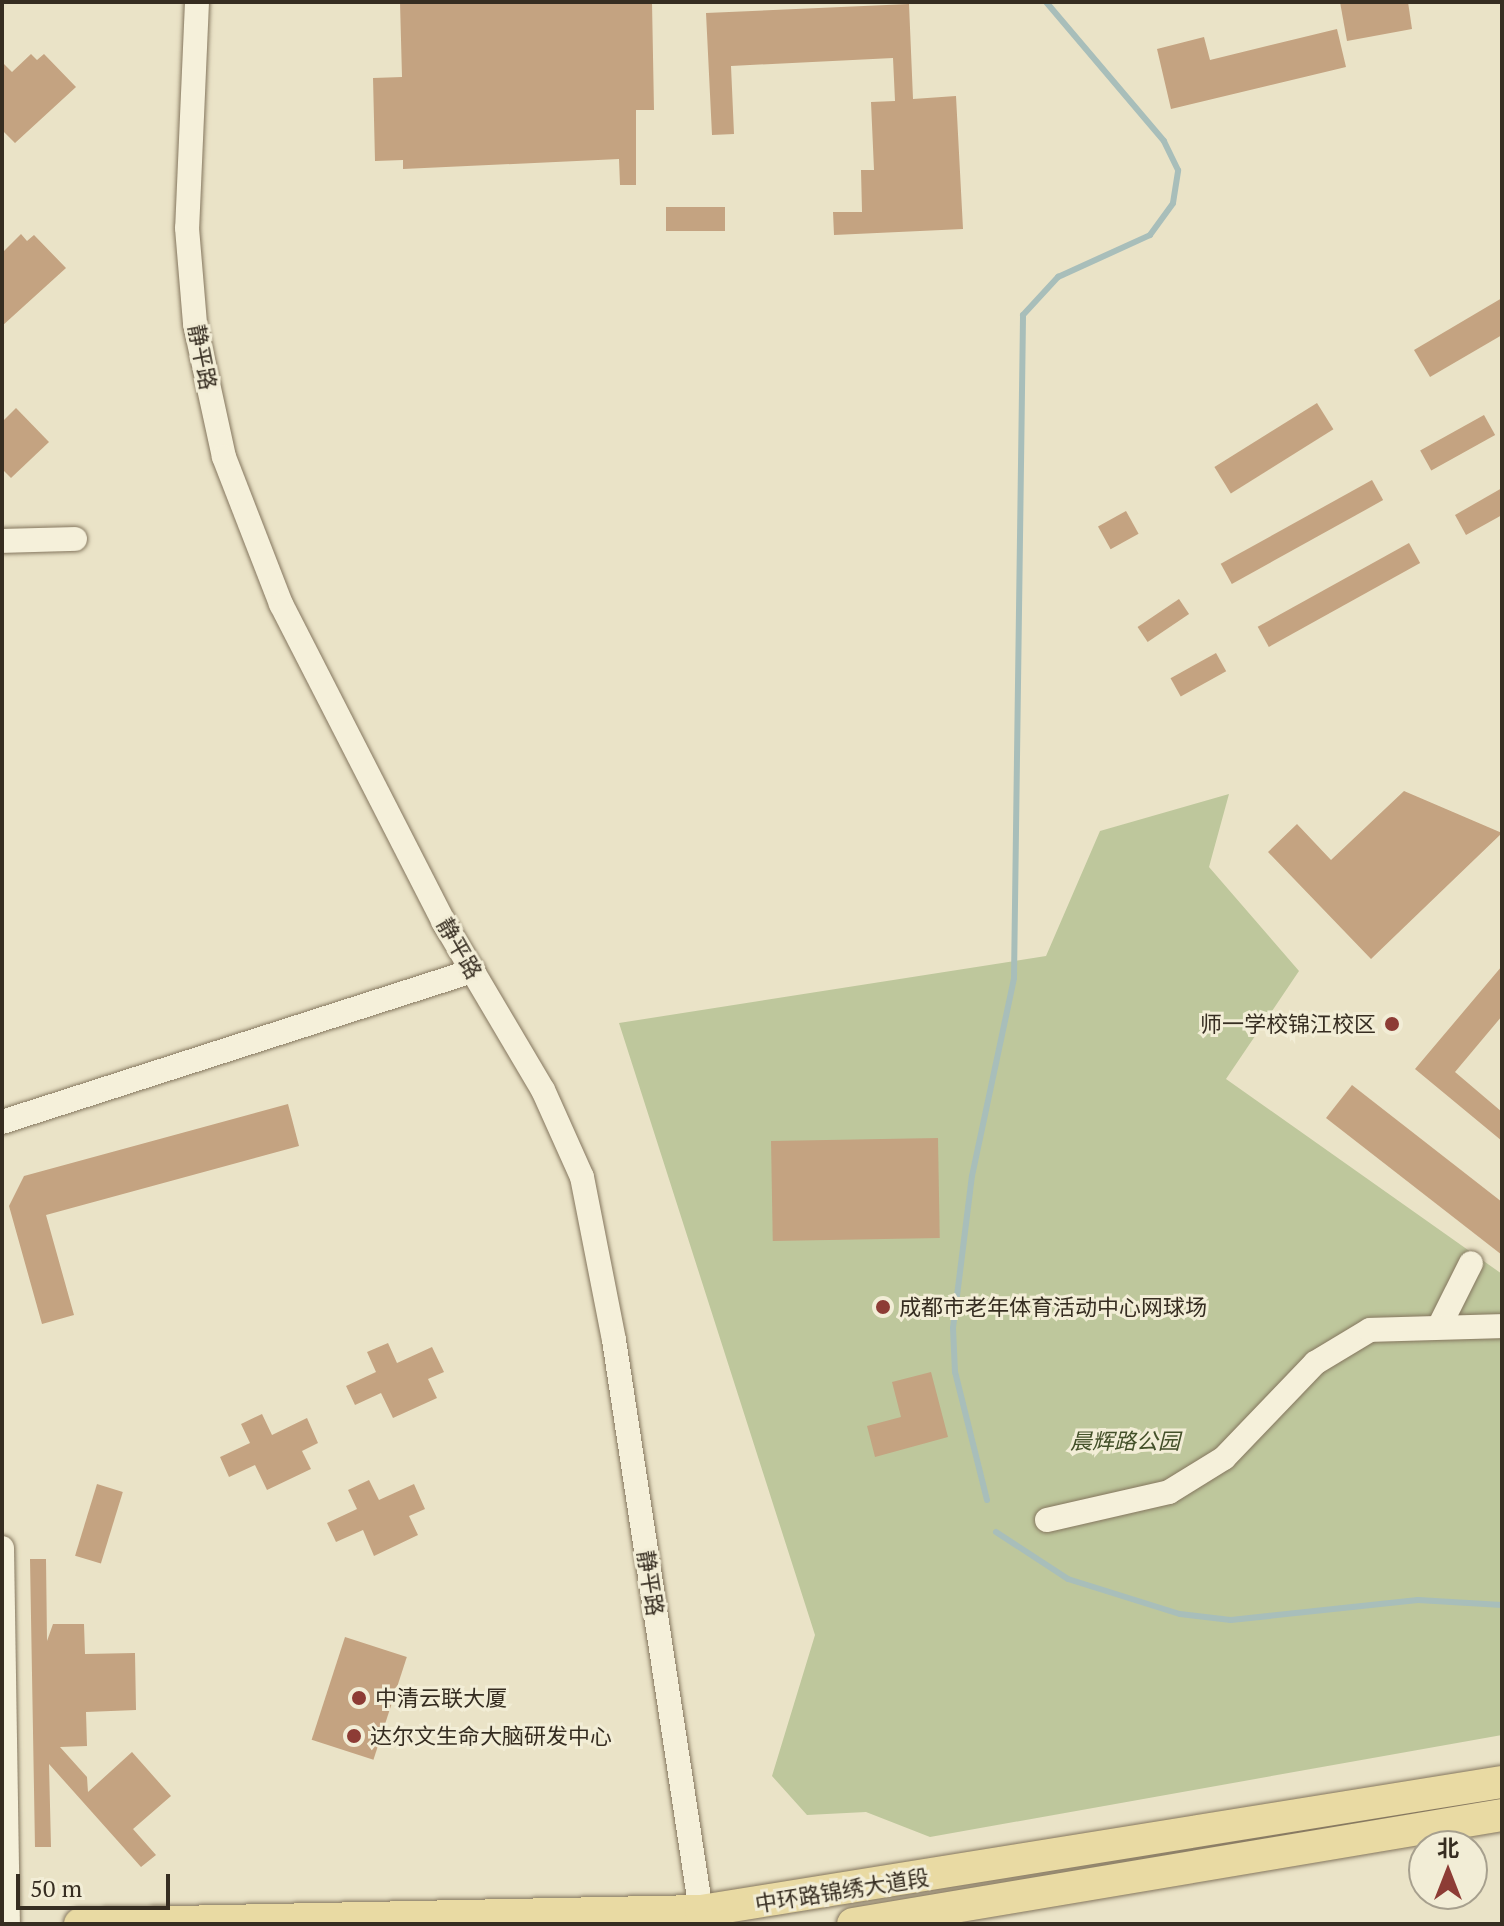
<!DOCTYPE html>
<html>
<head>
<meta charset="utf-8">
<style>
	body { margin:0 }
	#map { position:relative; width:1504px; height:1926px; overflow:hidden; background:#eae3c7; font-family:"PT Serif","Noto Sans SC",serif }
	div>[style] { position:absolute }
	.green>* { inset:0; background:#bec79c }
	.stream>* { height:6px; margin:-3px; padding:0 3px; transform-origin:3px; border-radius:3px; background:#a8beba }
	.building>* { inset:0; background:#c4a381; transform-origin:0 0 }
	.roads { filter:drop-shadow(0 0 2px #84765e) drop-shadow(0 0 2px #84765e) }
	.minor>* { height:24px; margin:-12px; padding:0 12px; transform-origin:12px; border-radius:12px; background:#f5f0da }
	.major>* { height:32px; margin:-16px; padding:0 16px; transform-origin:16px; border-radius:16px; background:#e9daa3 }
	.dots>* { width:22px; height:22px; translate:-50% -50%; box-sizing:border-box; border:4px solid #f2edd6; border-radius:50% }
	span { translate:-50% -50%; white-space:nowrap; text-align:center; line-height:1.15; -webkit-text-stroke:6px #f2edd6; paint-order:stroke }
	.street-label { font-size:22px; color:#362d21 }
	.poi-label { font-size:22px; color:#362d21 }
	.right { translate:-100% -50%; text-align:right }
	.left { translate:0 -50%; text-align:left }
	.park-label { font-size:22px; color:#435029; font-style:italic }
	.frame { position:absolute; inset:0; border:4px solid #362d21; pointer-events:none }
	.north { position:absolute; left:1408px; top:1830px; width:80px; height:80px; box-sizing:border-box; background:#f2edd6; border:2px solid #a7a08e; border-radius:50%; rotate:0deg; font-size:22px; font-weight:700; line-height:32px; text-align:center; color:#362d21 }
	.north::after { content:''; display:block; margin:auto; width:28px; height:36px; background:#8d3c35; clip-path:polygon(50% 0,100% 100%,50% 72%,0 100%) }
	.scale { position:absolute; left:16px; top:1874px; width:154px; height:36px; box-sizing:border-box; border:4px solid #362d21; border-top:0; padding-left:10px; font-size:24px; line-height:28px; white-space:nowrap; color:#362d21; -webkit-text-stroke:6px #f2edd6; paint-order:stroke }
</style>
</head>
<body>
<div id="map">
	<div class="green">
		<div style="clip-path:polygon(1229px 794px,1209px 867px,1299px 971px,1226px 1079px,1502px 1274px,1502px 1735px,930px 1837px,866px 1812px,807px 1815px,772px 1776px,815px 1635px,619px 1023px,1046px 956px,1100px 831px)"></div>
	</div>
	<div class="stream">
		<div style="left:987px;top:1500px;width:132px;rotate:-104deg"></div>
		<div style="left:955px;top:1372px;width:44px;rotate:-92.6deg"></div>
		<div style="left:953px;top:1328px;width:153px;rotate:-82.9deg"></div>
		<div style="left:972px;top:1176px;width:202px;rotate:-78deg"></div>
		<div style="left:1014px;top:978px;width:663px;rotate:-89.22deg"></div>
		<div style="left:1023px;top:315px;width:52px;rotate:-47.4deg"></div>
		<div style="left:1058px;top:277px;width:101px;rotate:-24.5deg"></div>
		<div style="left:1150px;top:235px;width:39px;rotate:-54deg"></div>
		<div style="left:1173px;top:203px;width:33px;rotate:-81deg"></div>
		<div style="left:1178px;top:170px;width:32px;rotate:-116deg"></div>
		<div style="left:1164px;top:141px;width:182px;rotate:-130.3deg"></div>
		<div style="left:996px;top:1532px;width:86px;rotate:33.1deg"></div>
		<div style="left:1068px;top:1579px;width:117px;rotate:17.4deg"></div>
		<div style="left:1180px;top:1614px;width:51px;rotate:6.7deg"></div>
		<div style="left:1231px;top:1620px;width:188px;rotate:-6.1deg"></div>
		<div style="left:1418px;top:1600px;width:84px;rotate:3.4deg"></div>
	</div>
	<div class="building">
		<div style="clip-path:polygon(400px 2px,652px 2px,654px 110px,636px 110px,636px 185px,620px 185px,619px 159px,403px 169px,403px 160px,375px 161px,373px 78px,402px 77px)"></div>
		<div style="clip-path:polygon(1340px 2px,1408px 2px,1412px 29px,1347px 41px)"></div>
		<div style="clip-path:polygon(909px 4px,913px 99px,956px 96px,963px 229px,834px 235px,833px 212px,862px 212px,861px 170px,874px 170px,871px 102px,895px 101px,893px 58px,731px 66px,734px 134px,712px 135px,706px 13px)"></div>
		<div style="clip-path:polygon(1337px 29px,1346px 67px,1171px 109px,1157px 49px,1204px 37px,1210px 60px)"></div>
		<div style="clip-path:polygon(31px 54px,37px 60px,44px 54px,76px 87px,15px 143px,2px 130px,2px 62px,12px 72px)"></div>
		<div style="left:666px;top:207px;width:59px;height:24px"></div>
		<div style="clip-path:polygon(21px 234px,27px 241px,34px 235px,66px 268px,2px 326px,2px 253px)"></div>
		<div style="clip-path:polygon(1502px 298px,1502px 335px,1430px 377px,1414px 350px)"></div>
		<div style="left:1317px;top:403px;width:31px;height:121px;rotate:58deg"></div>
		<div style="clip-path:polygon(16px 408px,49px 442px,11px 478px,2px 469px,2px 422px)"></div>
		<div style="left:1484px;top:415px;width:23px;height:73px;rotate:61deg"></div>
		<div style="left:1372px;top:480px;width:23px;height:173px;rotate:61deg"></div>
		<div style="clip-path:polygon(1502px 488px,1502px 515px,1466px 535px,1455px 515px)"></div>
		<div style="left:1126px;top:511px;width:26px;height:32px;rotate:61deg"></div>
		<div style="left:1409px;top:543px;width:23px;height:173px;rotate:61deg"></div>
		<div style="left:1179px;top:599px;width:18px;height:50px;rotate:56deg"></div>
		<div style="left:1216px;top:653px;width:21px;height:52px;rotate:61deg"></div>
		<div style="clip-path:polygon(1404px 791px,1502px 833px,1371px 959px,1268px 852px,1297px 824px,1331px 860px)"></div>
		<div style="clip-path:polygon(1502px 966px,1502px 1016px,1455px 1072px,1502px 1112px,1502px 1141px,1415px 1069px)"></div>
		<div style="clip-path:polygon(1352px 1085px,1502px 1202px,1502px 1255px,1326px 1118px)"></div>
		<div style="clip-path:polygon(288px 1104px,299px 1146px,46px 1215px,74px 1315px,42px 1324px,9px 1206px,24px 1176px)"></div>
		<div style="left:938px;top:1138px;width:100px;height:167px;rotate:89deg"></div>
		<div style="clip-path:polygon(388px 1343px,397px 1363px,432px 1347px,444px 1372px,428px 1379px,437px 1398px,393px 1418px,381px 1393px,355px 1405px,346px 1386px,376px 1372px,367px 1352px)"></div>
		<div style="clip-path:polygon(931px 1372px,948px 1437px,875px 1457px,867px 1426px,901px 1417px,892px 1382px)"></div>
		<div style="clip-path:polygon(262px 1414px,272px 1435px,307px 1418px,318px 1443px,302px 1451px,311px 1469px,267px 1490px,255px 1465px,229px 1477px,220px 1457px,250px 1443px,241px 1424px)"></div>
		<div style="clip-path:polygon(369px 1480px,379px 1500px,414px 1484px,425px 1509px,409px 1516px,418px 1535px,374px 1556px,363px 1530px,336px 1542px,327px 1523px,357px 1509px,348px 1490px)"></div>
		<div style="left:97px;top:1484px;width:27px;height:75px;rotate:17deg"></div>
		<div style="clip-path:polygon(30px 1559px,46px 1559px,47px 1641px,53px 1624px,84px 1624px,85px 1654px,135px 1653px,136px 1710px,86px 1712px,87px 1746px,60px 1747px,87px 1777px,88px 1792px,132px 1752px,171px 1796px,133px 1829px,156px 1855px,141px 1867px,49px 1764px,51px 1847px,35px 1847px)"></div>
		<div style="left:345px;top:1637px;width:65px;height:108px;rotate:18deg"></div>
	</div>
	<div class="roads">
		<div class="minor">
			<div style="left:197px;top:2px;width:226px;rotate:92.5deg"></div>
			<div style="left:187px;top:228px;width:96px;rotate:85.2deg"></div>
			<div style="left:195px;top:324px;width:136px;rotate:77.7deg"></div>
			<div style="left:224px;top:457px;width:158px;rotate:68.8deg"></div>
			<div style="left:281px;top:604px;width:356px;rotate:62.9deg"></div>
			<div style="left:443px;top:921px;width:196px;rotate:59.4deg"></div>
			<div style="left:543px;top:1090px;width:95px;rotate:65.9deg"></div>
			<div style="left:582px;top:1177px;width:166px;rotate:78.9deg"></div>
			<div style="left:614px;top:1340px;width:578px;rotate:81.34deg"></div>
			<div style="left:2px;top:541px;width:73px;rotate:-1.6deg"></div>
			<div style="left:2px;top:1122px;width:495px;rotate:-17.8deg"></div>
			<div style="left:1440px;top:1325px;width:69px;rotate:-63.4deg"></div>
			<div style="left:1047px;top:1520px;width:125px;rotate:-12.9deg"></div>
			<div style="left:1169px;top:1492px;width:65px;rotate:-31.7deg"></div>
			<div style="left:1224px;top:1458px;width:132px;rotate:-46.2deg"></div>
			<div style="left:1315px;top:1363px;width:64px;rotate:-31deg"></div>
			<div style="left:1370px;top:1330px;width:132px;rotate:-1.7deg"></div>
			<div style="left:2px;top:1548px;width:376px;rotate:89.1deg"></div>
		</div>
		<div class="major">
			<div style="left:80px;top:1924px;width:621px;rotate:-1.2deg"></div>
			<div style="left:701px;top:1911px;width:811px;rotate:-9.15deg"></div>
			<div style="left:853px;top:1924px;width:658px;rotate:-9.53deg"></div>
		</div>
	</div>
	<div class="dots">
		<div style="left:1392px;top:1024px;background:#8d3c35"></div>
		<div style="left:883px;top:1307px;background:#8d3c35"></div>
		<div style="left:359px;top:1698px;background:#8d3c35"></div>
		<div style="left:354px;top:1736px;background:#8d3c35"></div>
	</div>
	<div class="street-label">
		<span style="left:203px;top:357px;rotate:79deg">静平路</span>
		<span style="left:460px;top:948px;rotate:60deg">静平路</span>
		<span style="left:651px;top:1583px;rotate:81deg">静平路</span>
		<span style="left:842px;top:1890px;rotate:-9deg">中环路锦绣大道段</span>
	</div>
	<div class="poi-label">
		<span class="right" style="left:1376px;top:1024px">师一学校锦江校区</span>
		<span class="left" style="left:899px;top:1307px">成都市老年体育活动中心网球场</span>
		<span class="left" style="left:375px;top:1698px">中清云联大厦</span>
		<span class="left" style="left:370px;top:1736px">达尔文生命大脑研发中心</span>
	</div>
	<div class="park-label">
		<span style="left:1125px;top:1441px">晨辉路公园</span>
	</div>
	<div class="frame"></div>
	<div class="north">北</div>
	<div class="scale">50 m</div>
</div>
</body>
</html>
